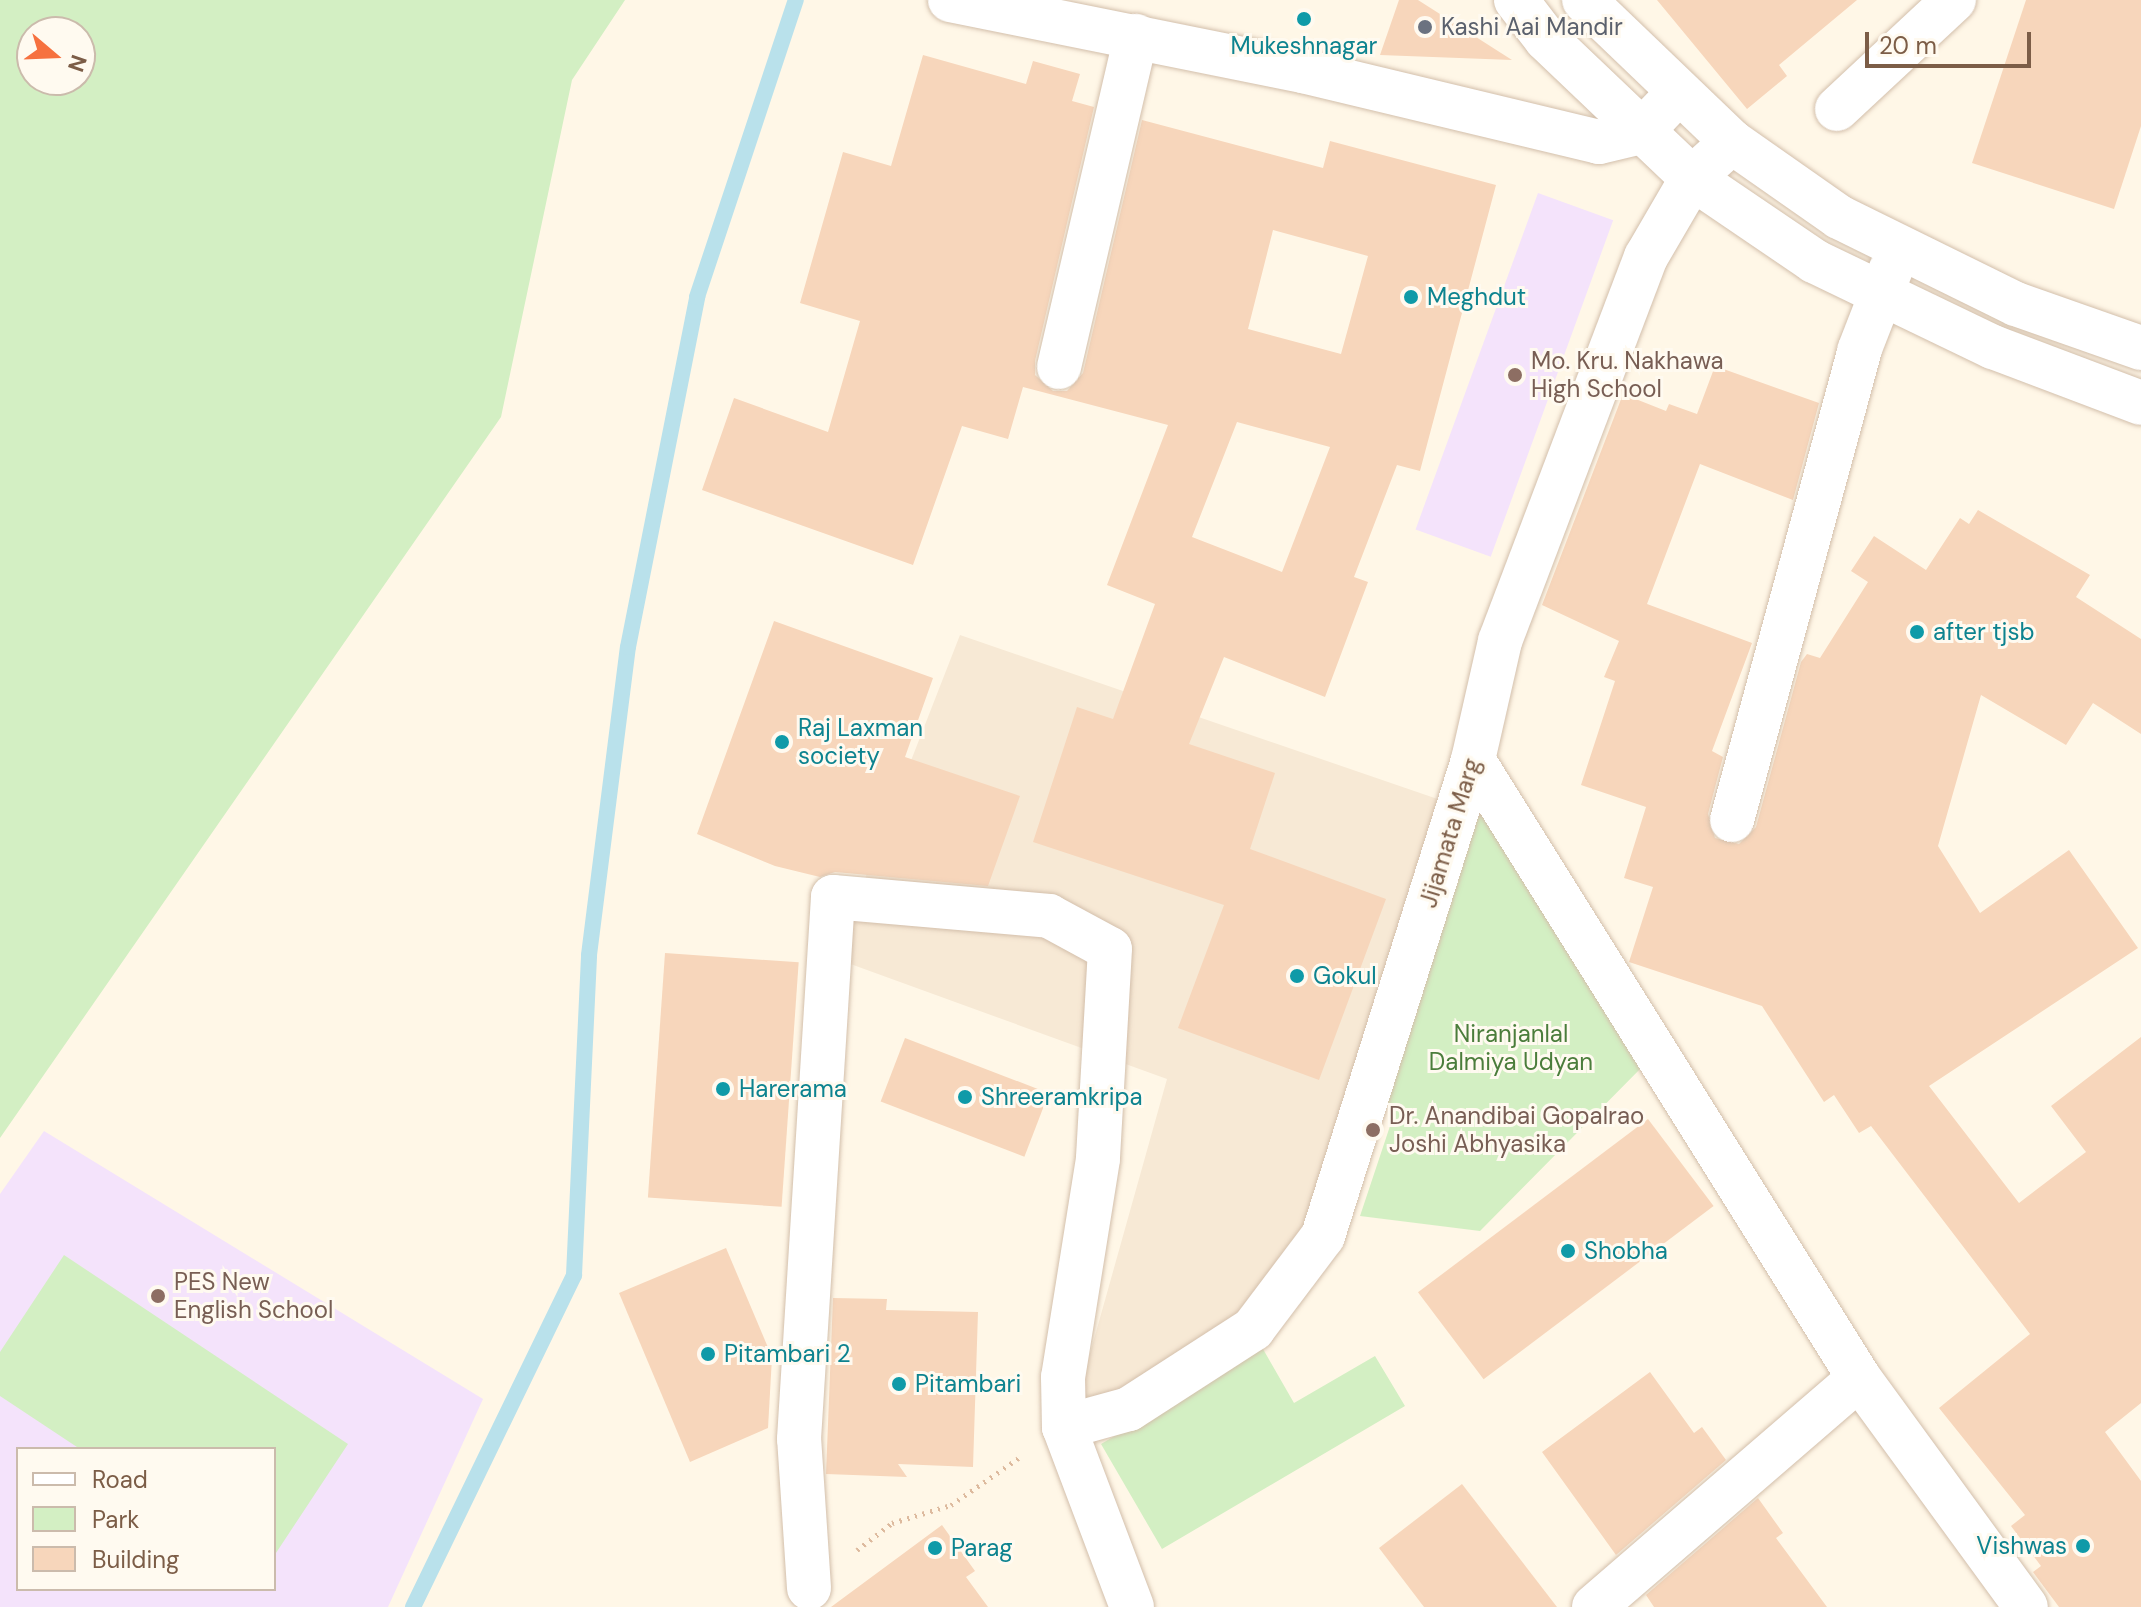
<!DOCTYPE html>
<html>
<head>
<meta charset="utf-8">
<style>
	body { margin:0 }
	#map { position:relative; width:2141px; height:1607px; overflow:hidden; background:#fff7e7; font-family:"DM Sans",sans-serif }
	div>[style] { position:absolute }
	.residential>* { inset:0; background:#f7e9d5 }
	.education>* { inset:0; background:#f4e3fb; transform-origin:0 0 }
	.green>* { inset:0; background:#d3efc3 }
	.stream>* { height:16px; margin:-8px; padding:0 8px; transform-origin:8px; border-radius:8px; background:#b9e1eb }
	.building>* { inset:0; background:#f7d6bb; transform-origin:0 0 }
	.path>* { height:5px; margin-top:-2.5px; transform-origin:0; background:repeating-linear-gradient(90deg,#ddba9e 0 2px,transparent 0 8px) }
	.roads { filter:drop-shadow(0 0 2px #d3bfab) drop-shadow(0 0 2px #d3bfab) }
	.minor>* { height:44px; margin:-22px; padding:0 22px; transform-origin:22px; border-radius:22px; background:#fff }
	.dots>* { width:22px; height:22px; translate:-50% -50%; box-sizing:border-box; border:4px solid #fffaf0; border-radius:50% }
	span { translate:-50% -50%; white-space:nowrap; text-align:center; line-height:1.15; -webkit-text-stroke:6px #fffaf0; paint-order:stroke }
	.worship-label { font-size:24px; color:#5b616d }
	.left { translate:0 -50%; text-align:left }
	.culture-label { font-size:24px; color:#0d838f }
	.right { translate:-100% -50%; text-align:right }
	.education-label { font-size:24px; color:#785e54 }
	.street-label { font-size:24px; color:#7c5d47 }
	.park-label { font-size:24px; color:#4b7d3b }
	.legend { position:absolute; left:16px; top:1447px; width:260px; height:144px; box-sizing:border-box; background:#fffaf0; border:2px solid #cbbbac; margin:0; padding:10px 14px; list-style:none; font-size:24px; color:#7c5d47 }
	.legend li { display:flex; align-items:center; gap:16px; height:40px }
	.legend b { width:40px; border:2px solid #cbbbac }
	.north { position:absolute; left:16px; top:16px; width:80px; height:80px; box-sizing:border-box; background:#fffaf0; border:2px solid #cbbbac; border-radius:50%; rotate:109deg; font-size:22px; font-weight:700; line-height:32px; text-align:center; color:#7c5d47 }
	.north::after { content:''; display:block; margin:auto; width:28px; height:36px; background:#f6713f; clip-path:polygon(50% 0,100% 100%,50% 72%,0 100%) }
	.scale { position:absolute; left:1865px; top:32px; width:166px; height:36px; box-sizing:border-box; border:4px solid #7c5d47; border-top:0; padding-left:10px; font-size:24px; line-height:28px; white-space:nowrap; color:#7c5d47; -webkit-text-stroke:6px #fffaf0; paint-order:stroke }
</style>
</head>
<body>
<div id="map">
	<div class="residential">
		<div style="clip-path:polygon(960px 635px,1455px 805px,1319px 1223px,1242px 1322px,1145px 1383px,1077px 1400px,1167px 1079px,834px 958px)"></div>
	</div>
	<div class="education">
		<div style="left:1538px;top:193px;width:80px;height:358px;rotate:20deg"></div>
		<div style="clip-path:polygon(evenodd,44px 1131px,483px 1399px,388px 1607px,0 1607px,0 1194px,44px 1131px,18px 1449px,274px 1449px,274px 1589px,18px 1589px,18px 1449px)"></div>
	</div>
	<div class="green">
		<div style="clip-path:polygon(evenodd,0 0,625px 0,572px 80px,501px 417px,0 1138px,0 0,80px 32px,80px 80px,32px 80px,32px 32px,80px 32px)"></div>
		<div style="clip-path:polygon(1480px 787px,1646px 1063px,1480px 1231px,1360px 1216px,1396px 1108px,1384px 1101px)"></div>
		<div style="clip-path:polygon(64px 1255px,348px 1444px,274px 1556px,274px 1449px,80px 1449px,0 1396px,0 1352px)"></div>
		<div style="clip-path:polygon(1263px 1349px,1294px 1403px,1375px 1356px,1405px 1406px,1162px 1549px,1101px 1444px)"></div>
	</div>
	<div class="stream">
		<div style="left:413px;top:1607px;width:369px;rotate:-64.1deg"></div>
		<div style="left:574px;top:1275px;width:320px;rotate:-87.3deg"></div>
		<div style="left:589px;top:955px;width:310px;rotate:-82.8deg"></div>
		<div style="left:628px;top:647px;width:357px;rotate:-78.8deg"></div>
		<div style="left:697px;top:297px;width:313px;rotate:-71.6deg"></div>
	</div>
	<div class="building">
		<div style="clip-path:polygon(1399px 0,1418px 0,1512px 60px,1380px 55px)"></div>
		<div style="clip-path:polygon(1657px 0,1857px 0,1779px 65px,1787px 76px,1747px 109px)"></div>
		<div style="clip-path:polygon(2026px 0,2141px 0,2141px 126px,2114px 209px,1972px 163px)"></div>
		<div style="clip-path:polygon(evenodd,923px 55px,1026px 84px,1033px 61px,1080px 74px,1072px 101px,1094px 107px,1035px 361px,1035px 375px,1053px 391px,1067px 391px,1083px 373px,1142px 120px,1323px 168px,1330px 141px,1496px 185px,1420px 471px,1397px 465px,1354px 577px,1368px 582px,1325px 697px,1224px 657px,1189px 744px,1275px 773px,1250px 849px,1386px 899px,1319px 1080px,1178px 1028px,1224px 905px,1033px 842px,1077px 707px,1113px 719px,1155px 604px,1107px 585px,1168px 425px,1023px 387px,1008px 439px,962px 426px,913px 565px,702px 490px,734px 398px,828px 432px,860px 321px,800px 303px,843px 152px,891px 166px,923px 55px,1273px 230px,1368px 256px,1341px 354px,1248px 329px,1273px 230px,923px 55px,1237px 422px,1330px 447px,1282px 572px,1192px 537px,1237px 422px)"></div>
		<div style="clip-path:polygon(1715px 366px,1819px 403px,1793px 500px,1700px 464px,1647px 604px,1752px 643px,1712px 751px,1723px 757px,1708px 814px,1715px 838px,1739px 844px,1756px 827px,1801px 662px,1807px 654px,1820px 658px,1868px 582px,1851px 571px,1874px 536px,1926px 570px,1960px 518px,1969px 524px,1978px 510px,2090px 575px,2076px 597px,2141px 639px,2141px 734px,2093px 703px,2066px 745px,1981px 695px,1938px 846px,1980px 913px,2069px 850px,2138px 948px,1929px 1086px,2019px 1203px,2086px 1152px,2051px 1106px,2141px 1037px,2141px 1403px,2105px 1432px,2141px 1481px,2141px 1607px,2059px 1607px,2033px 1572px,2041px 1566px,2011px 1526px,2025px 1515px,1939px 1408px,2030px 1334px,1871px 1126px,1859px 1133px,1834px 1095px,1824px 1102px,1762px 1006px,1629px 962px,1653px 887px,1624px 878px,1646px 807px,1581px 785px,1615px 681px,1604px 677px,1619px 641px,1542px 605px,1623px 394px,1666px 411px,1669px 404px,1697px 414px)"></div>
		<div style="clip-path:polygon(774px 621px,933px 678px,905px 757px,1020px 796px,988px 886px,835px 872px,820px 877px,775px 866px,697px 834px)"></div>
		<div style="left:665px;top:953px;width:134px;height:245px;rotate:4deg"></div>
		<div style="left:905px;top:1038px;width:154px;height:68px;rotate:21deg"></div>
		<div style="left:1648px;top:1119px;width:109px;height:288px;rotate:53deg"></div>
		<div style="clip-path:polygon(726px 1248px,772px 1357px,768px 1428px,690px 1462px,619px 1293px)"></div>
		<div style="clip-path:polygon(833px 1298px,887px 1299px,886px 1310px,978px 1312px,973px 1467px,898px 1464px,907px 1477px,826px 1474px)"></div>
		<div style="clip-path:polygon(1650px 1372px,1694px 1433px,1702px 1427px,1726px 1460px,1616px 1555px,1542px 1452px)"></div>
		<div style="clip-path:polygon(1462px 1484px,1557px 1607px,1424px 1607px,1379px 1548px)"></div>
		<div style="clip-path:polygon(1758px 1498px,1783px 1533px,1776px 1538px,1827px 1607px,1654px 1607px,1646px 1595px)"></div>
		<div style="clip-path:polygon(942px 1525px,975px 1571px,966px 1577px,988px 1607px,831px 1607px)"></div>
	</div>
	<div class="path">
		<div style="left:857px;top:1550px;width:44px;rotate:-37.6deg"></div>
		<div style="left:892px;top:1523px;width:62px;rotate:-17deg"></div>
		<div style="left:951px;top:1505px;width:84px;rotate:-34.8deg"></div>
	</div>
	<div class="roads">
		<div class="minor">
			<div style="left:950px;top:0;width:360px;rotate:11.4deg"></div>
			<div style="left:1303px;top:71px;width:304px;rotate:13.5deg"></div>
			<div style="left:1599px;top:142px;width:43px;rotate:-13.4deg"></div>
			<div style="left:1641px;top:132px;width:55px;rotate:-46.5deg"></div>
			<div style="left:1516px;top:0;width:49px;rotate:52.4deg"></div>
			<div style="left:1546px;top:39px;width:202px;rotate:43.6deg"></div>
			<div style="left:1692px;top:178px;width:148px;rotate:34.2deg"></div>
			<div style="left:1814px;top:261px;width:199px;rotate:25.7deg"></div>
			<div style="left:1993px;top:347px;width:158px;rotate:20.7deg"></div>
			<div style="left:1584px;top:0;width:205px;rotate:43.8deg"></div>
			<div style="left:1732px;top:142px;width:131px;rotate:35deg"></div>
			<div style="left:1839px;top:217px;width:197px;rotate:26.2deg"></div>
			<div style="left:2016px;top:304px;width:133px;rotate:19.4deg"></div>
			<div style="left:1837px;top:109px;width:160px;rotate:-43deg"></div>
			<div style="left:1059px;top:367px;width:340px;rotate:-76.9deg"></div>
			<div style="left:1473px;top:760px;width:729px;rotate:58.01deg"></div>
			<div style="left:1859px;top:1378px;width:283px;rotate:53.9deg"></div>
			<div style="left:1732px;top:820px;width:486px;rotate:-74.8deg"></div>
			<div style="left:1859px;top:351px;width:88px;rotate:-68.7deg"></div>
			<div style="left:1064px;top:1427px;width:67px;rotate:-15.5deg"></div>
			<div style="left:1129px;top:1409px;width:148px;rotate:-32.8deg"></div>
			<div style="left:1253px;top:1329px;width:116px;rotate:-53deg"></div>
			<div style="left:1323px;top:1236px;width:499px;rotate:-72.5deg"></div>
			<div style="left:1473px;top:760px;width:122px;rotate:-77.2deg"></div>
			<div style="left:1500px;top:641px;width:411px;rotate:-69.2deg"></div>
			<div style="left:1646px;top:257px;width:91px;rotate:-59.8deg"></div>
			<div style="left:1692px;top:178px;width:54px;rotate:-42deg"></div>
			<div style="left:809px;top:1588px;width:149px;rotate:-93.8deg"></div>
			<div style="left:799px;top:1439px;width:543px;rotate:-86.41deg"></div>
			<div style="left:833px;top:897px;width:217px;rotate:5deg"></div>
			<div style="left:1049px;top:916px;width:69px;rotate:28.4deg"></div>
			<div style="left:1110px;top:949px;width:210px;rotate:93.3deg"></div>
			<div style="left:1098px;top:1159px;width:221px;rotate:99.1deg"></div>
			<div style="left:1063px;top:1377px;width:50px;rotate:88.9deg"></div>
			<div style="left:1064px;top:1427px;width:192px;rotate:69.3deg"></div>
			<div style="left:1594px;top:1607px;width:350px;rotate:-40.8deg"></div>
		</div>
	</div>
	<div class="dots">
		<div style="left:1304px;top:19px;background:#0f9aa8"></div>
		<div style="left:1425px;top:27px;background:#6b7280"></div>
		<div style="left:1411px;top:297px;background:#0f9aa8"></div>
		<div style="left:1515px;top:375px;background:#8d6e63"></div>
		<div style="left:1917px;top:632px;background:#0f9aa8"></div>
		<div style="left:782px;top:742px;background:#0f9aa8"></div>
		<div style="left:1297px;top:976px;background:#0f9aa8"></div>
		<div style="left:723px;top:1089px;background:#0f9aa8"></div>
		<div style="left:965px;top:1097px;background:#0f9aa8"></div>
		<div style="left:1373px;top:1130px;background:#8d6e63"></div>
		<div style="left:1568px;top:1251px;background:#0f9aa8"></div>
		<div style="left:158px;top:1296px;background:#8d6e63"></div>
		<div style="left:708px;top:1354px;background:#0f9aa8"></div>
		<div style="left:899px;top:1384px;background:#0f9aa8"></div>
		<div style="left:2083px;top:1546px;background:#0f9aa8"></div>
		<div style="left:935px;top:1548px;background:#0f9aa8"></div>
	</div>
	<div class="worship-label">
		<span class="left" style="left:1441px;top:27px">Kashi Aai Mandir</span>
	</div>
	<div class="culture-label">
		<span style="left:1304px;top:46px">Mukeshnagar</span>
		<span class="left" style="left:1427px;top:297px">Meghdut</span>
		<span class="left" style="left:1933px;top:632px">after tjsb</span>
		<span class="left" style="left:798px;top:742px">Raj Laxman<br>society</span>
		<span class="left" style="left:1313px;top:976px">Gokul</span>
		<span class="left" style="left:739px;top:1089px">Harerama</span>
		<span class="left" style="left:981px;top:1097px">Shreeramkripa</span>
		<span class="left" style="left:1584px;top:1251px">Shobha</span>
		<span class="left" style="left:724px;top:1354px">Pitambari 2</span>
		<span class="left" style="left:915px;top:1384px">Pitambari</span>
		<span class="right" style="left:2067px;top:1546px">Vishwas</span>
		<span class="left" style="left:951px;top:1548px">Parag</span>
	</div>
	<div class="education-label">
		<span class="left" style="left:1531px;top:375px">Mo. Kru. Nakhawa<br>High School</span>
		<span class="left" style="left:1389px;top:1130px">Dr. Anandibai Gopalrao<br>Joshi Abhyasika</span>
		<span class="left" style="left:174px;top:1296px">PES New<br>English School</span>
	</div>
	<div class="street-label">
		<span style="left:1450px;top:833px;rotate:-73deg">Jijamata Marg</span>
	</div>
	<div class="park-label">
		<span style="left:1511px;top:1048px">Niranjanlal<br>Dalmiya Udyan</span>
	</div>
	<ul class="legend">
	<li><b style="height:10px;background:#fff"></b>Road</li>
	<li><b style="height:22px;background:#d3efc3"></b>Park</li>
	<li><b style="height:22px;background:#f7d6bb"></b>Building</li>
	</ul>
	<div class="north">N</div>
	<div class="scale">20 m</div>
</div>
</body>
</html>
